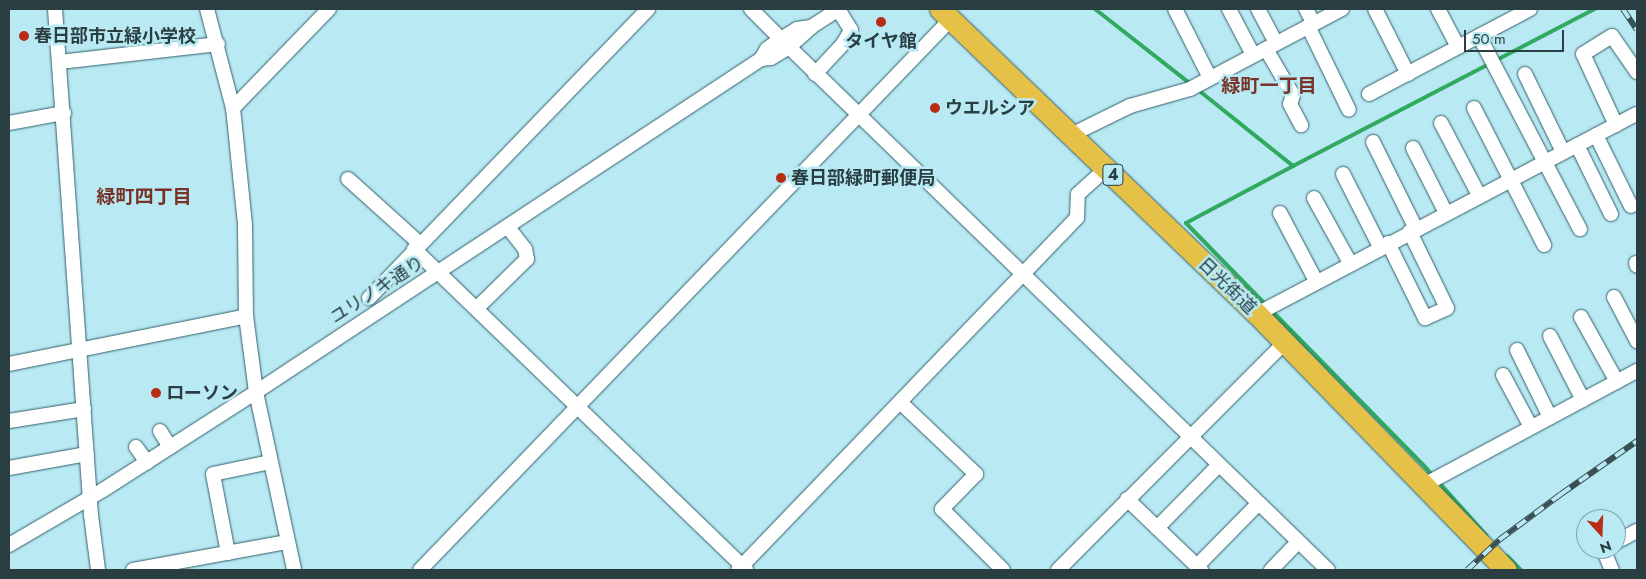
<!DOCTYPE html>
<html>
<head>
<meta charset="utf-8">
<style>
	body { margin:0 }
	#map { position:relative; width:1646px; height:579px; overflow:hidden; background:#b9eaf4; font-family:Jost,"Noto Sans JP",sans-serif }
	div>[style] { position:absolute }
	.stream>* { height:4px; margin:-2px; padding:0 2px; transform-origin:2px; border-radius:2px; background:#31aa60 }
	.roads { filter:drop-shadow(0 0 1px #325f69) drop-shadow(0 0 1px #325f69) }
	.minor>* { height:14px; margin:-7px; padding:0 7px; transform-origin:7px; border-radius:7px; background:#fff }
	.highway>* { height:21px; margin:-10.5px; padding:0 10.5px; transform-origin:10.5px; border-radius:10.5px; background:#e5c148 }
	.rail>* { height:5.5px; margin-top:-2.75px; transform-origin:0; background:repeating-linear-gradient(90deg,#b9eaf4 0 11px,#395055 0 22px); box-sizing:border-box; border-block:1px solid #395055 }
	.dots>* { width:14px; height:14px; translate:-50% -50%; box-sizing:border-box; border:2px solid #b9eaf4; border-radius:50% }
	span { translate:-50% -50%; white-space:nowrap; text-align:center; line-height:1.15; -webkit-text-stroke:5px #b9eaf4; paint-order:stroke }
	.shield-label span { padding:1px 4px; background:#b9eaf4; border:1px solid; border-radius:4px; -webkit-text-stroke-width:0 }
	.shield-label { font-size:16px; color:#2a3e42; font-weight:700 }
	.poi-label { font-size:18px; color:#2a3e42; font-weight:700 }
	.left { translate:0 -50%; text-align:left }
	.street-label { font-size:18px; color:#2a3e42 }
	.neighbourhood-label { font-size:19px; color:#783326; font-weight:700 }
	.frame { position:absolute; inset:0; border:10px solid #2a3e42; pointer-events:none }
	.north { position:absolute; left:1576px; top:509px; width:50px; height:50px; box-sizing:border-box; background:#b9eaf4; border:1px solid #80a5ad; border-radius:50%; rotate:160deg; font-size:14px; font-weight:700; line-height:20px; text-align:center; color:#2a3e42 }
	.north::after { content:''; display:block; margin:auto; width:18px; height:22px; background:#b82c14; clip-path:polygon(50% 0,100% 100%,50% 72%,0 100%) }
	.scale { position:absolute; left:1464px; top:30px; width:100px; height:22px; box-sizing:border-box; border:2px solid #2a3e42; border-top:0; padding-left:6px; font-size:15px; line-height:18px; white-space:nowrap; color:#2a3e42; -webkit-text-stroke:4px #b9eaf4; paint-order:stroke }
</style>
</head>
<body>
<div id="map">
	<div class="stream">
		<div style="left:1095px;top:9px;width:123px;rotate:38.1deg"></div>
		<div style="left:1197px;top:89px;width:123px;rotate:38.7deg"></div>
		<div style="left:1293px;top:166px;width:340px;rotate:-27.5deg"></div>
		<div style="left:1267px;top:306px;width:116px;rotate:-134.3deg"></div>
		<div style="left:1186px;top:223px;width:121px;rotate:-28deg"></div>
		<div style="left:1272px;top:311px;width:221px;rotate:45.5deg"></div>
		<div style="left:1427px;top:469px;width:89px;rotate:48.2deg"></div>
		<div style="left:1507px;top:556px;width:20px;rotate:45deg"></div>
	</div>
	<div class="roads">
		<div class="minor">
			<div style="left:55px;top:9px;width:507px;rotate:85.93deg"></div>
			<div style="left:91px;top:515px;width:55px;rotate:82.7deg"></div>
			<div style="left:207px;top:9px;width:102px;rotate:75.3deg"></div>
			<div style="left:233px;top:108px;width:118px;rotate:84.1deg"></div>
			<div style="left:245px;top:225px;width:91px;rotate:89.4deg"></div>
			<div style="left:246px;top:316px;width:77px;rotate:82.5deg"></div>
			<div style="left:256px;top:392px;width:182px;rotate:77.9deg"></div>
			<div style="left:751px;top:9px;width:42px;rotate:45deg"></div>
			<div style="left:1175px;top:9px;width:77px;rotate:63.1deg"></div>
			<div style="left:1229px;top:9px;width:52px;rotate:62.4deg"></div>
			<div style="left:1258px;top:9px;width:38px;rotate:62deg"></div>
			<div style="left:1306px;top:9px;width:17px;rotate:62deg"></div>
			<div style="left:1375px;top:9px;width:73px;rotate:63.1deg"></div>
			<div style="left:1438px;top:9px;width:43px;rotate:62.2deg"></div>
			<div style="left:1308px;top:26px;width:93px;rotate:64deg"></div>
			<div style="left:1479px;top:36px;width:218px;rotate:62.4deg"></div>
			<div style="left:789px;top:47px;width:751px;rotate:44.14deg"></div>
			<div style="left:1266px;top:49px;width:53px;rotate:59.6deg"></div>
			<div style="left:1293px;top:95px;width:9px;rotate:108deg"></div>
			<div style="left:1290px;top:104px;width:24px;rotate:62deg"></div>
			<div style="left:761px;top:59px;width:10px;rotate:-6deg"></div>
			<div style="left:771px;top:58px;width:21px;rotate:-31deg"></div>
			<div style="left:789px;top:47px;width:30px;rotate:-42deg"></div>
			<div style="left:811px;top:27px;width:33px;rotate:-33deg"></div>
			<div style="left:60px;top:62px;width:159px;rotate:-6.5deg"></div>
			<div style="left:815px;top:74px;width:41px;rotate:-47deg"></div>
			<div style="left:843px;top:44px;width:16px;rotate:-60deg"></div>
			<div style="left:851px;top:30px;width:25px;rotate:-122deg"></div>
			<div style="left:1525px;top:74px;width:87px;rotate:64deg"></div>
			<div style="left:1369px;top:94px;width:182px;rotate:-27.8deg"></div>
			<div style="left:233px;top:108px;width:138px;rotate:-45.9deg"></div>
			<div style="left:1474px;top:108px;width:154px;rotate:62.9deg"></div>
			<div style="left:9px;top:123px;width:56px;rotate:-10.3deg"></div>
			<div style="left:1441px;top:123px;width:81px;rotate:62.2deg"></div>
			<div style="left:1616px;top:125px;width:78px;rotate:-114.9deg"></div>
			<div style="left:1583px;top:54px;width:34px;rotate:-32deg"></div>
			<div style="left:1612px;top:36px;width:44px;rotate:55.2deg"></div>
			<div style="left:1071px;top:135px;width:66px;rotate:-26.2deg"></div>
			<div style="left:1130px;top:106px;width:62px;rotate:-15.8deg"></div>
			<div style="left:1190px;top:89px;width:172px;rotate:-27.8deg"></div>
			<div style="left:1596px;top:135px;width:79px;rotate:63.8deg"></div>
			<div style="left:1373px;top:142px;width:97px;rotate:63.7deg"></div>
			<div style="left:1577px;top:145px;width:77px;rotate:63.8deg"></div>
			<div style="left:1413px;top:148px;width:73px;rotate:63.1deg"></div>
			<div style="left:1343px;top:174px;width:82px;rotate:63.1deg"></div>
			<div style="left:348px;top:179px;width:96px;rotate:42deg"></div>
			<div style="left:1314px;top:198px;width:74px;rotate:61deg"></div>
			<div style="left:1280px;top:213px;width:77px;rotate:62.1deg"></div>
			<div style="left:1388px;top:243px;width:84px;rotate:63.7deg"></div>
			<div style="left:1425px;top:318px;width:24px;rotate:-24deg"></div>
			<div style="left:1447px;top:308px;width:85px;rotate:-116deg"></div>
			<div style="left:414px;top:249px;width:462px;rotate:44deg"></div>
			<div style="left:1636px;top:263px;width:3px;rotate:72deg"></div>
			<div style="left:1614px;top:297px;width:50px;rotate:62.4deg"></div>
			<div style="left:369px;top:298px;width:402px;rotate:-46deg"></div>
			<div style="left:477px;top:308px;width:70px;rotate:-44.4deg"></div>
			<div style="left:527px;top:259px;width:10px;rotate:-101deg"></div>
			<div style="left:525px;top:249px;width:28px;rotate:-128deg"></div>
			<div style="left:1257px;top:314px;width:429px;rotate:-27.8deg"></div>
			<div style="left:1581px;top:317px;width:74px;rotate:61deg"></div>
			<div style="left:1550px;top:336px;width:72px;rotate:62.7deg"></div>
			<div style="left:1517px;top:350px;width:75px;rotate:63.8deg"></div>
			<div style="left:9px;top:364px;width:242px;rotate:-11.4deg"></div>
			<div style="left:1503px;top:375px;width:59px;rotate:61.7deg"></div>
			<div style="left:900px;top:402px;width:105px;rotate:43.5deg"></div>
			<div style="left:976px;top:474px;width:49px;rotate:134.2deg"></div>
			<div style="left:942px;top:509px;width:86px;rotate:45deg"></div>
			<div style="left:9px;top:421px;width:76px;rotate:-9.1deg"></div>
			<div style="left:160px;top:431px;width:19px;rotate:58deg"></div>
			<div style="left:136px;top:447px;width:19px;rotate:54deg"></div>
			<div style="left:9px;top:468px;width:79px;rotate:-10.2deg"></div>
			<div style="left:1424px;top:485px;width:242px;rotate:-28.2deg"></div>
			<div style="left:1127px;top:499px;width:103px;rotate:43.8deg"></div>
			<div style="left:1157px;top:528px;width:87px;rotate:-45.5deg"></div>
			<div style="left:1616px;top:542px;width:24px;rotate:-28deg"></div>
			<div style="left:9px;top:545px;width:109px;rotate:-30.3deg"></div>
			<div style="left:103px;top:490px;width:182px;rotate:-32.6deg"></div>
			<div style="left:256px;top:392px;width:605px;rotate:-33.4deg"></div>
			<div style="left:761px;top:59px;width:12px;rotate:-59deg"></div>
			<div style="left:767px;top:49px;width:17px;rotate:-36deg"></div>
			<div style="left:781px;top:39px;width:19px;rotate:-32deg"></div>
			<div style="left:797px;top:29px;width:14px;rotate:-8deg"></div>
			<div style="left:1603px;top:549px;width:23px;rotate:67deg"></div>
			<div style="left:228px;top:553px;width:80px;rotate:-100.8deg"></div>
			<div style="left:213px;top:474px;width:58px;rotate:-11.9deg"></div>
			<div style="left:1197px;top:566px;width:87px;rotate:-45.5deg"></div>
			<div style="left:133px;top:570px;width:157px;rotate:-10.3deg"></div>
			<div style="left:420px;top:570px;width:765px;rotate:-46.06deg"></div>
			<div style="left:738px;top:570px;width:489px;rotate:-46.1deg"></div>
			<div style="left:1077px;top:218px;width:24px;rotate:-88deg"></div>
			<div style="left:1078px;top:194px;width:38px;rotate:-42deg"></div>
			<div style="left:1058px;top:570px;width:320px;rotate:-45.1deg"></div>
			<div style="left:1271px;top:570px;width:39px;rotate:-46deg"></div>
		</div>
		<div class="highway">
			<div style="left:940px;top:9px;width:440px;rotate:43.9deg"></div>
			<div style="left:1257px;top:314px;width:357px;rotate:45.8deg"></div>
		</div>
	</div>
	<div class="rail">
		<div style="left:1623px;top:9px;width:25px;rotate:56deg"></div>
		<div style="left:1467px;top:570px;width:44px;rotate:-43.2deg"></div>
		<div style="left:1499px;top:540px;width:77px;rotate:-36.6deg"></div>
		<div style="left:1561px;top:494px;width:93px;rotate:-34.9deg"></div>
	</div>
	<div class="dots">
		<div style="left:881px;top:22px;background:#b82c14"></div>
		<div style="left:24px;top:36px;background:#b82c14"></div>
		<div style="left:935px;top:108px;background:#b82c14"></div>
		<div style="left:781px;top:178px;background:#b82c14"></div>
		<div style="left:156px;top:393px;background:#b82c14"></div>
	</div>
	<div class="shield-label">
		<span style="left:1113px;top:175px">4</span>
	</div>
	<div class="poi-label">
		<span class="left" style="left:34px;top:36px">春日部市立緑小学校</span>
		<span style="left:881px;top:41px">タイヤ館</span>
		<span class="left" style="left:945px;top:108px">ウエルシア</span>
		<span class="left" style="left:791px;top:178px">春日部緑町郵便局</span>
		<span class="left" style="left:166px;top:393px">ローソン</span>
	</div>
	<div class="street-label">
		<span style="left:1227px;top:286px;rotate:44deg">日光街道</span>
		<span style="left:377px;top:290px;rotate:-33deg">ユリノキ通り</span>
	</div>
	<div class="neighbourhood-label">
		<span style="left:1269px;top:86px">緑町一丁目</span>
		<span style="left:144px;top:197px">緑町四丁目</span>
	</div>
	<div class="frame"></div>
	<div class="north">N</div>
	<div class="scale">50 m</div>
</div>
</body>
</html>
